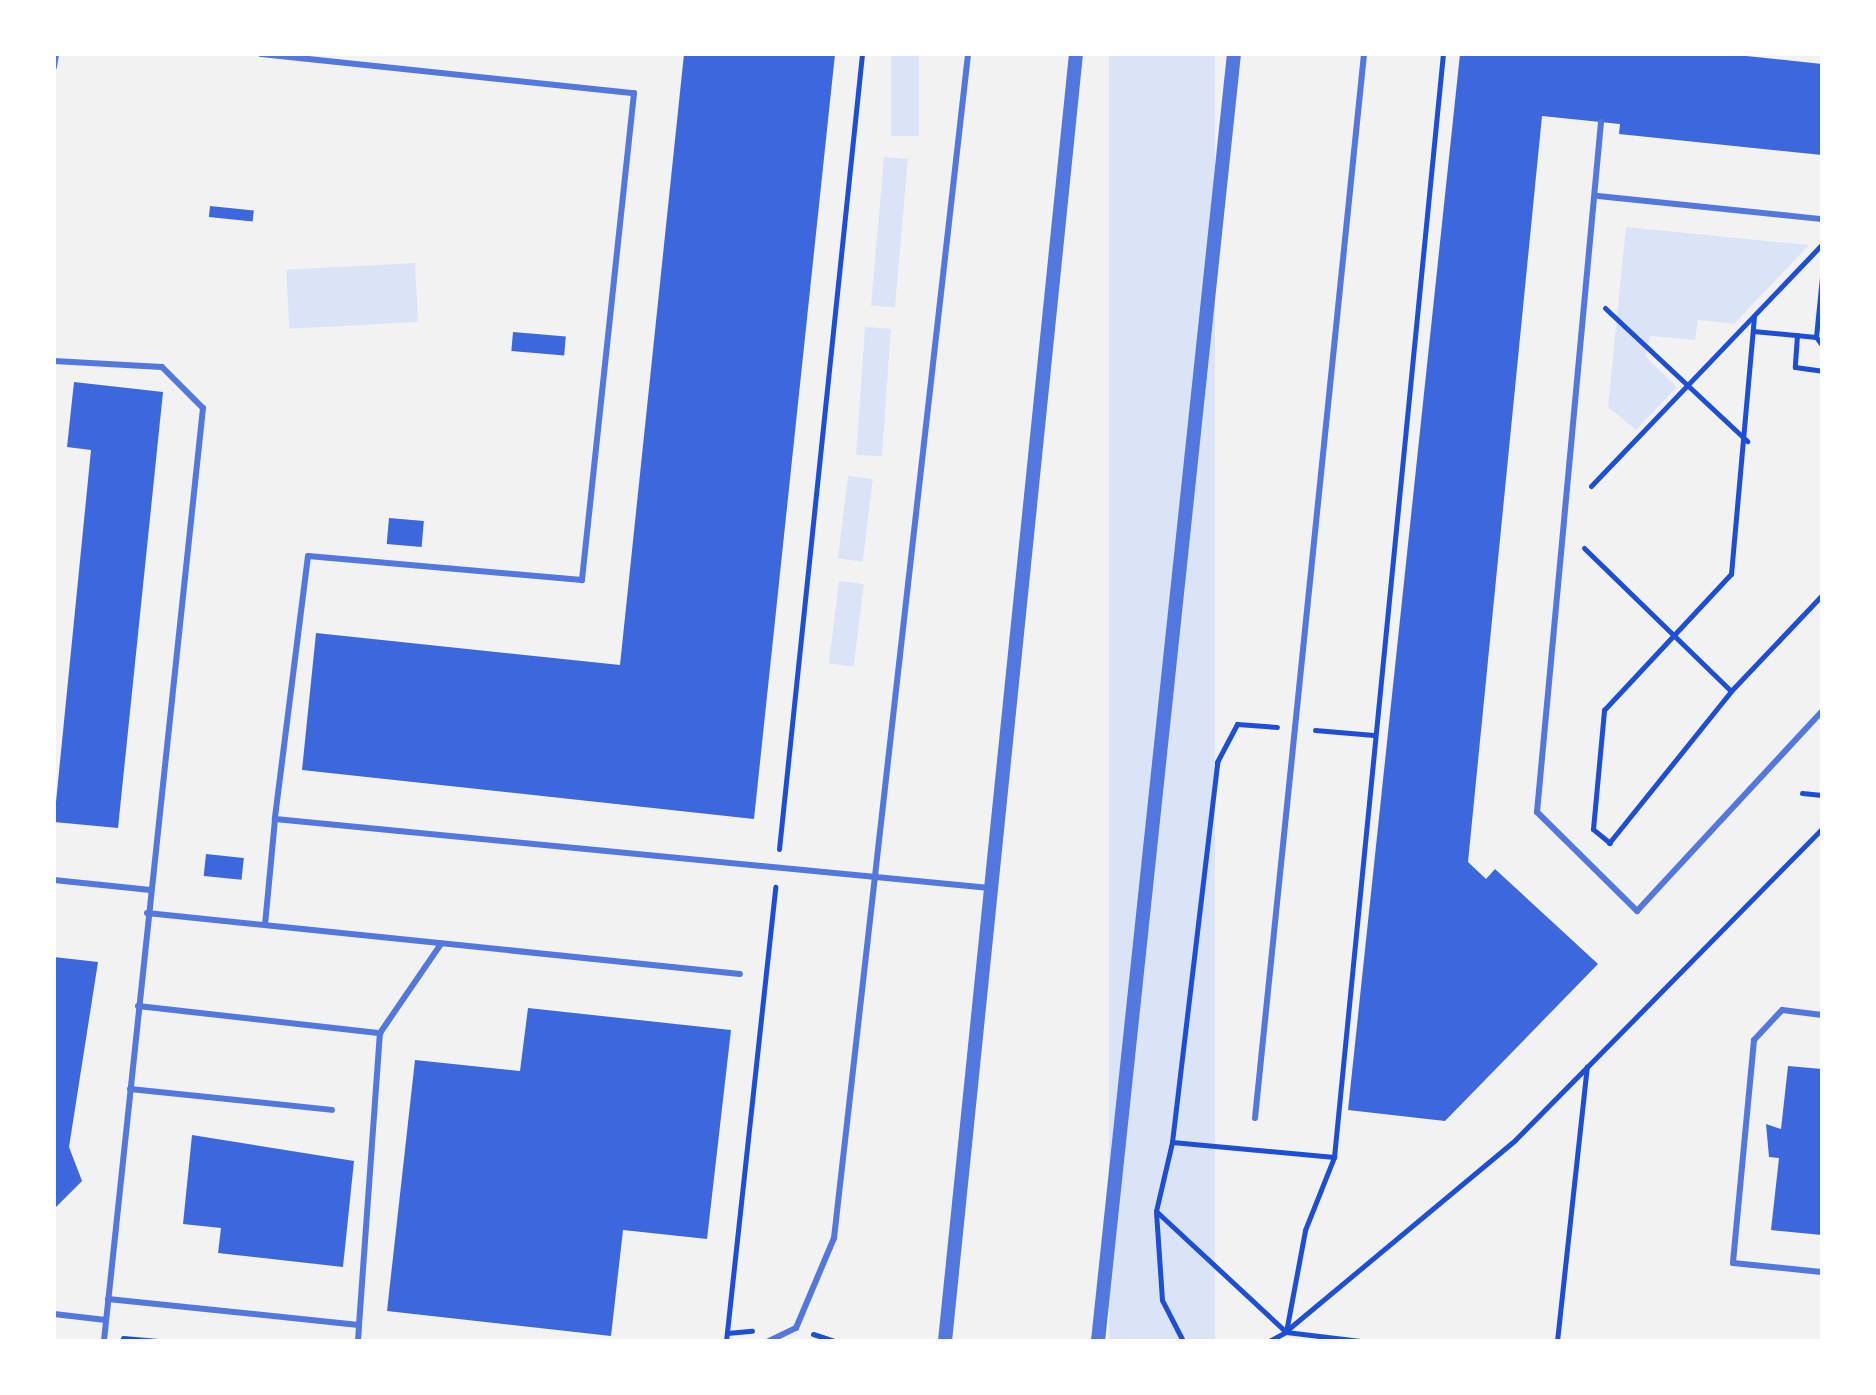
<!DOCTYPE html>
<html>
<head>
<meta charset="utf-8">
<style>
	body { margin:0 }
	#map { position:relative; width:1876px; height:1395px; overflow:hidden; background:#f2f2f2; font-family:"PT Sans Narrow",sans-serif }
	div>[style] { position:absolute }
	.green>* { inset:0; background:#dbe4f7; transform-origin:0 0 }
	.building>* { inset:0; background:#3d67dc; transform-origin:0 0 }
	.path>* { height:5px; margin:-2.5px; padding:0 2.5px; transform-origin:2.5px; border-radius:2.5px; background:#1d4ed8 }
	.service>* { height:6px; margin:-3px; padding:0 3px; transform-origin:3px; border-radius:3px; background:#5277de }
	.tertiary>* { height:14px; margin:-7px; padding:0 7px; transform-origin:7px; border-radius:7px; background:#5277de }
	span { translate:-50% -50%; white-space:nowrap; text-align:center; line-height:1.15; -webkit-text-stroke:6px #fff; paint-order:stroke }
	.frame { position:absolute; inset:0; border:56px solid #fff; pointer-events:none }
</style>
</head>
<body>
<div id="map">
	<div class="green">
		<div style="left:891px;top:54px;width:28px;height:82px"></div>
		<div style="left:1109px;top:54px;width:106px;height:1293px"></div>
		<div style="left:884px;top:157px;width:24px;height:149px;rotate:5deg"></div>
		<div style="clip-path:polygon(1626px 227px,1809px 245px,1734px 324px,1698px 320px,1695px 340px,1650px 336px,1646px 357px,1677px 387px,1636px 430px,1608px 407px)"></div>
		<div style="left:415px;top:263px;width:59px;height:129px;rotate:87deg"></div>
		<div style="left:865px;top:327px;width:26px;height:128px;rotate:4deg"></div>
		<div style="left:848px;top:476px;width:25px;height:83px;rotate:7deg"></div>
		<div style="left:839px;top:581px;width:25px;height:83px;rotate:7deg"></div>
	</div>
	<div class="building">
		<div style="clip-path:polygon(684px 54px,835px 54px,754px 819px,302px 770px,316px 633px,620px 665px)"></div>
		<div style="clip-path:polygon(1460px 54px,1727px 54px,1822px 64px,1822px 155px,1619px 134px,1620px 124px,1542px 116px,1468px 862px,1486px 879px,1495px 869px,1598px 964px,1445px 1121px,1348px 1110px)"></div>
		<div style="left:210px;top:206px;width:44px;height:11px;rotate:6deg"></div>
		<div style="left:513px;top:332px;width:53px;height:19px;rotate:5deg"></div>
		<div style="clip-path:polygon(74px 382px,163px 392px,118px 828px,54px 822px,91px 450px,67px 447px)"></div>
		<div style="left:389px;top:518px;width:35px;height:26px;rotate:5deg"></div>
		<div style="left:206px;top:854px;width:38px;height:22px;rotate:6deg"></div>
		<div style="clip-path:polygon(54px 957px,98px 962px,69px 1147px,82px 1181px,54px 1209px)"></div>
		<div style="clip-path:polygon(528px 1008px,731px 1030px,707px 1239px,623px 1230px,611px 1336px,387px 1311px,415px 1060px,520px 1071px)"></div>
		<div style="clip-path:polygon(1788px 1066px,1822px 1069px,1822px 1235px,1771px 1230px,1779px 1158px,1769px 1157px,1766px 1124px,1781px 1129px)"></div>
		<div style="clip-path:polygon(192px 1135px,354px 1161px,343px 1267px,218px 1253px,221px 1228px,183px 1224px)"></div>
	</div>
	<div class="path">
		<div style="left:1605px;top:308px;width:195px;rotate:43.1deg"></div>
		<div style="left:1753px;top:331px;width:63px;rotate:5.4deg"></div>
		<div style="left:1816px;top:337px;width:10px;rotate:53deg"></div>
		<div style="left:1797px;top:335px;width:32px;rotate:94deg"></div>
		<div style="left:1795px;top:367px;width:27px;rotate:8deg"></div>
		<div style="left:1816px;top:337px;width:60px;rotate:-84.3deg"></div>
		<div style="left:1591px;top:486px;width:335px;rotate:-46.3deg"></div>
		<div style="left:1584px;top:548px;width:205px;rotate:44.2deg"></div>
		<div style="left:1315px;top:730px;width:59px;rotate:4.8deg"></div>
		<div style="left:1802px;top:793px;width:20px;rotate:6deg"></div>
		<div style="left:1609px;top:843px;width:195px;rotate:-51.2deg"></div>
		<div style="left:1731px;top:691px;width:132px;rotate:-46.5deg"></div>
		<div style="left:1610px;top:843px;width:22px;rotate:-141deg"></div>
		<div style="left:1593px;top:829px;width:120px;rotate:-84.7deg"></div>
		<div style="left:1604px;top:710px;width:186px;rotate:-47deg"></div>
		<div style="left:1731px;top:574px;width:259px;rotate:-84.9deg"></div>
		<div style="left:779px;top:849px;width:799px;rotate:-84.04deg"></div>
		<div style="left:1172px;top:1142px;width:163px;rotate:5.3deg"></div>
		<div style="left:1157px;top:1212px;width:176px;rotate:42.9deg"></div>
		<div style="left:1286px;top:1332px;width:75px;rotate:6.9deg"></div>
		<div style="left:1286px;top:1331px;width:298px;rotate:-39.8deg"></div>
		<div style="left:1515px;top:1140px;width:437px;rotate:-45.4deg"></div>
		<div style="left:727px;top:1333px;width:25px;rotate:-5deg"></div>
		<div style="left:813px;top:1334px;width:23px;rotate:18deg"></div>
		<div style="left:123px;top:1338px;width:35px;rotate:5deg"></div>
		<div style="left:726px;top:1341px;width:457px;rotate:-83.8deg"></div>
		<div style="left:1183px;top:1341px;width:46px;rotate:-117.1deg"></div>
		<div style="left:1162px;top:1300px;width:89px;rotate:-93.9deg"></div>
		<div style="left:1156px;top:1211px;width:71px;rotate:-76.9deg"></div>
		<div style="left:1172px;top:1142px;width:383px;rotate:-83.2deg"></div>
		<div style="left:1217px;top:762px;width:43px;rotate:-62.2deg"></div>
		<div style="left:1237px;top:724px;width:40px;rotate:4.3deg"></div>
		<div style="left:1269px;top:1341px;width:19px;rotate:-28deg"></div>
		<div style="left:1286px;top:1332px;width:104px;rotate:-79.4deg"></div>
		<div style="left:1305px;top:1230px;width:79px;rotate:-68.3deg"></div>
		<div style="left:1334px;top:1157px;width:1108px;rotate:-84.36deg"></div>
		<div style="left:1557px;top:1341px;width:276px;rotate:-83.8deg"></div>
	</div>
	<div class="service">
		<div style="left:261px;top:54px;width:375px;rotate:6deg"></div>
		<div style="left:634px;top:93px;width:490px;rotate:96.1deg"></div>
		<div style="left:582px;top:580px;width:275px;rotate:-175deg"></div>
		<div style="left:308px;top:556px;width:265px;rotate:97.2deg"></div>
		<div style="left:275px;top:819px;width:718px;rotate:5.51deg"></div>
		<div style="left:54px;top:67px;width:13px;rotate:-81deg"></div>
		<div style="left:1601px;top:122px;width:693px;rotate:95.3deg"></div>
		<div style="left:1537px;top:812px;width:141px;rotate:44.7deg"></div>
		<div style="left:1637px;top:911px;width:272px;rotate:-47.2deg"></div>
		<div style="left:1598px;top:196px;width:225px;rotate:5.9deg"></div>
		<div style="left:54px;top:361px;width:108px;rotate:3.2deg"></div>
		<div style="left:162px;top:367px;width:58px;rotate:45deg"></div>
		<div style="left:203px;top:408px;width:938px;rotate:96.06deg"></div>
		<div style="left:54px;top:880px;width:97px;rotate:5.9deg"></div>
		<div style="left:147px;top:913px;width:596px;rotate:5.87deg"></div>
		<div style="left:265px;top:925px;width:106px;rotate:-84.6deg"></div>
		<div style="left:138px;top:1006px;width:244px;rotate:6.4deg"></div>
		<div style="left:1822px;top:1015px;width:40px;rotate:-172.9deg"></div>
		<div style="left:1782px;top:1010px;width:41px;rotate:133deg"></div>
		<div style="left:1754px;top:1040px;width:224px;rotate:95.4deg"></div>
		<div style="left:1733px;top:1263px;width:89px;rotate:5.8deg"></div>
		<div style="left:130px;top:1089px;width:203px;rotate:5.9deg"></div>
		<div style="left:1255px;top:1118px;width:1070px;rotate:-84.15deg"></div>
		<div style="left:108px;top:1299px;width:252px;rotate:5.9deg"></div>
		<div style="left:359px;top:1325px;width:293px;rotate:-85.9deg"></div>
		<div style="left:380px;top:1033px;width:108px;rotate:-55.6deg"></div>
		<div style="left:54px;top:1314px;width:52px;rotate:6.6deg"></div>
		<div style="left:358px;top:1341px;width:16px;rotate:-86deg"></div>
		<div style="left:769px;top:1341px;width:30px;rotate:-26deg"></div>
		<div style="left:796px;top:1328px;width:98px;rotate:-67.1deg"></div>
		<div style="left:834px;top:1238px;width:1192px;rotate:-83.54deg"></div>
	</div>
	<div class="tertiary">
		<div style="left:945px;top:1341px;width:1294px;rotate:-84.19deg"></div>
		<div style="left:1098px;top:1341px;width:1294px;rotate:-83.97deg"></div>
	</div>
	<div class="frame"></div>
</div>
</body>
</html>
